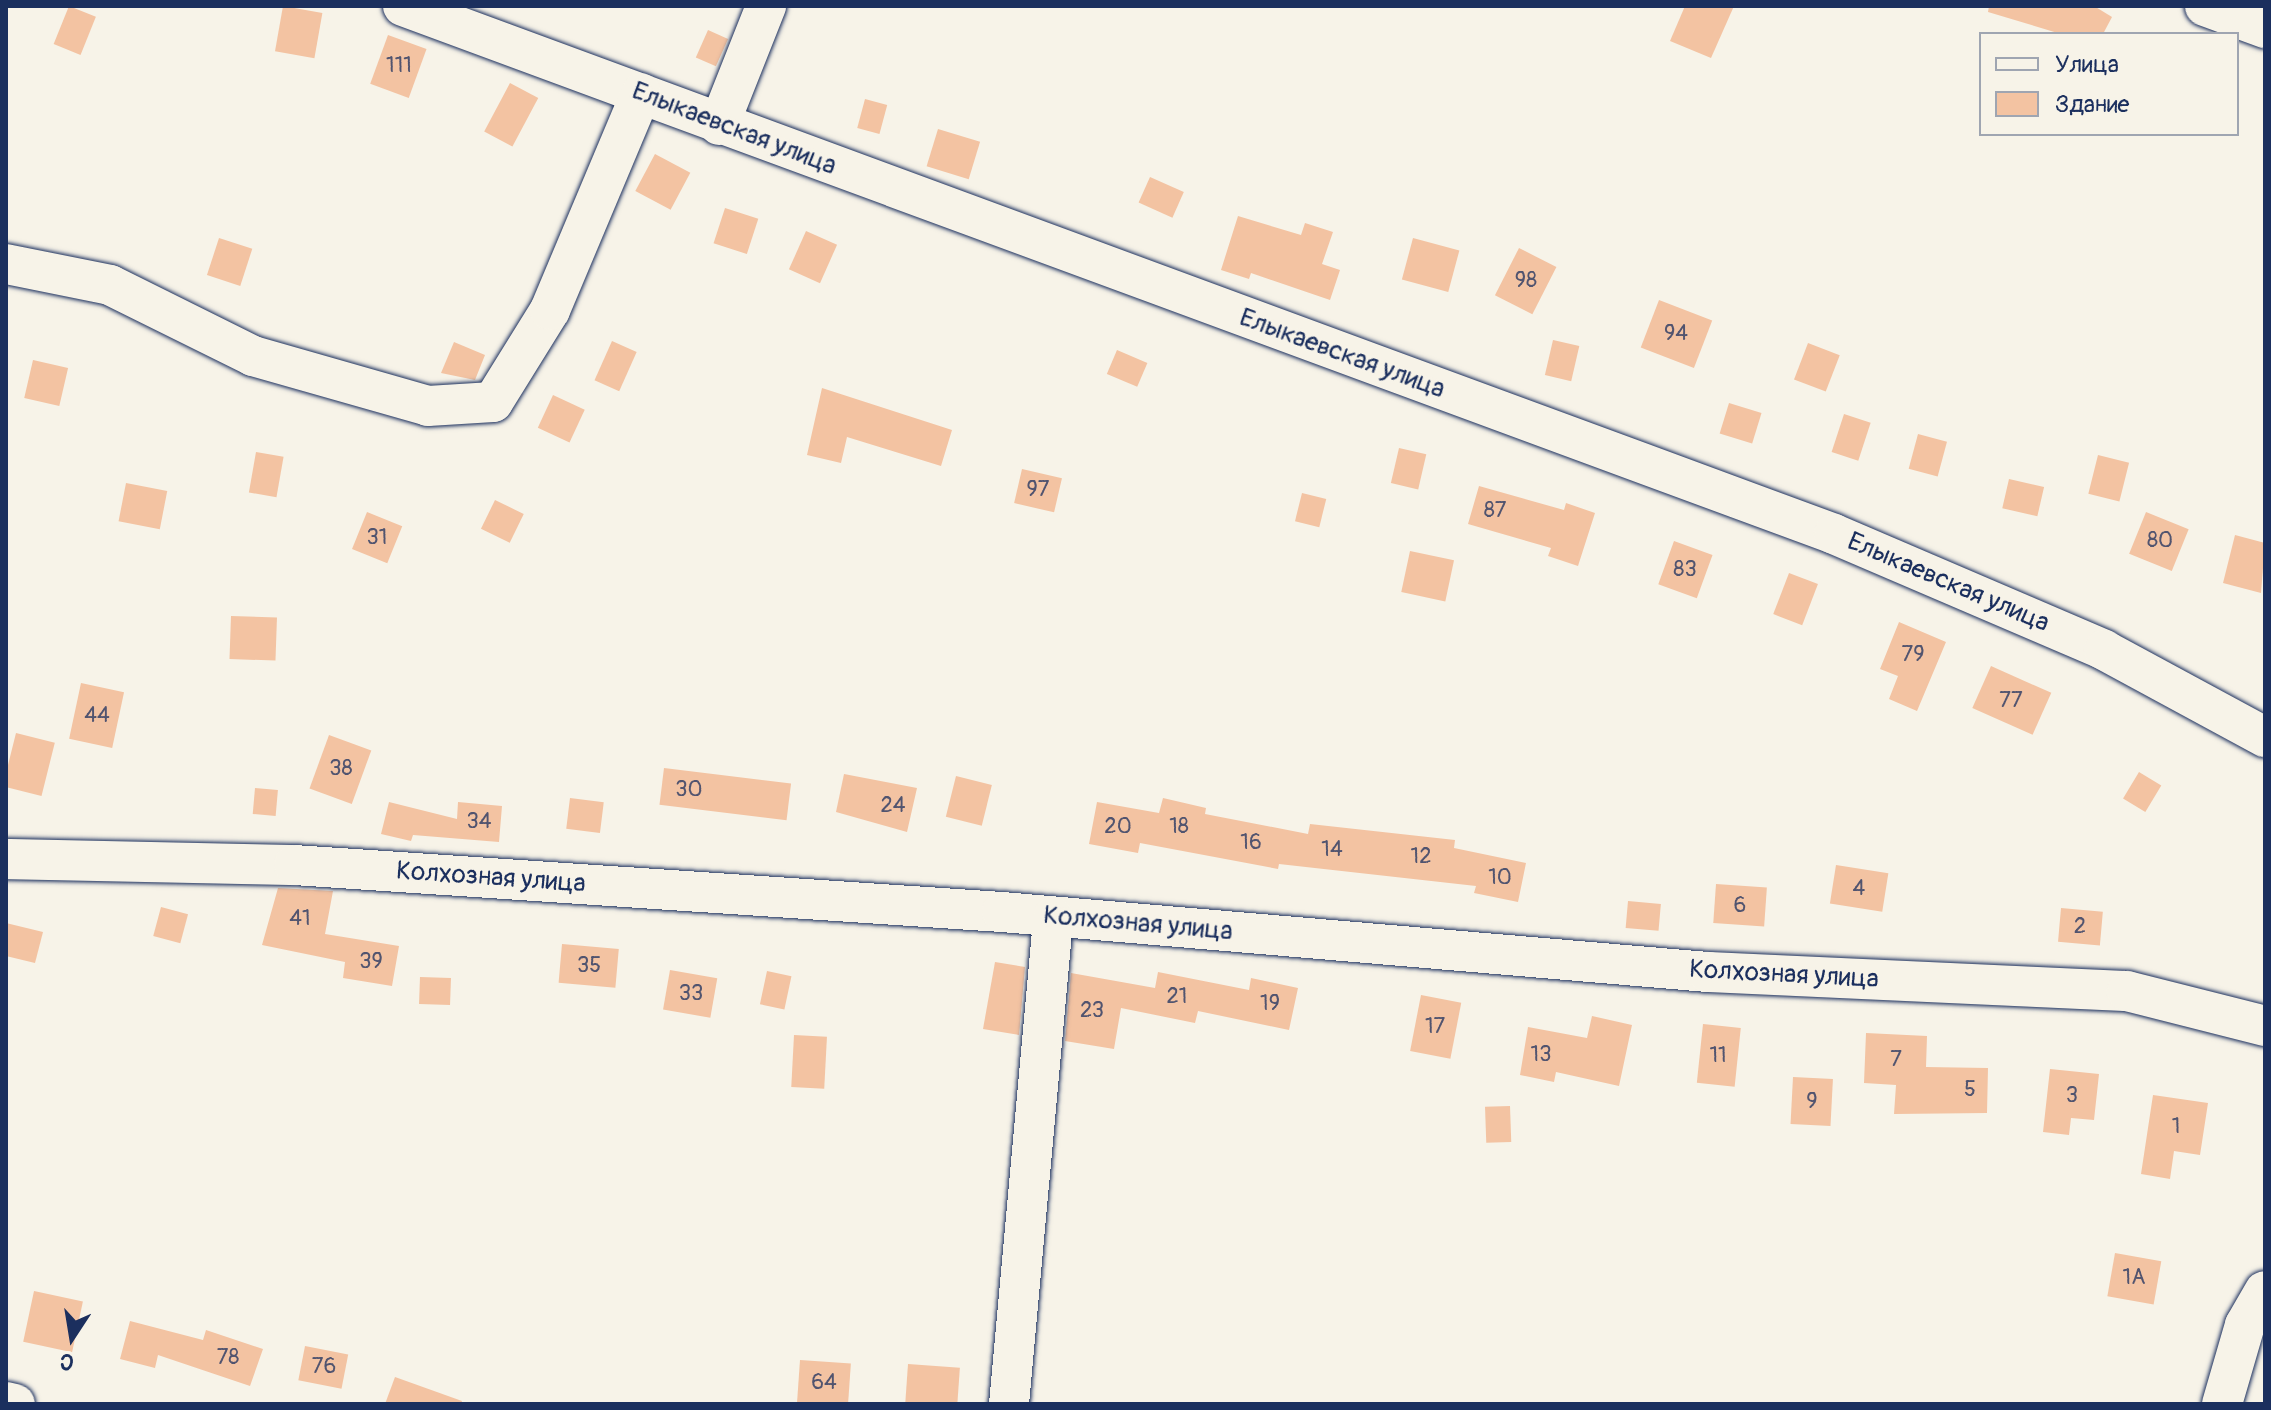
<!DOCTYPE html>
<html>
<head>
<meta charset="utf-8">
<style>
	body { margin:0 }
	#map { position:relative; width:2271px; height:1410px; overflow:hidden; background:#f7f3e8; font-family:Pangolin,sans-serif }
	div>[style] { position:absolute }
	.building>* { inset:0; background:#f3c3a2; transform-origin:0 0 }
	.roads { filter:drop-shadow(0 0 2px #1b2f5e) drop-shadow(0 0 2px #1b2f5e) }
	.minor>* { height:40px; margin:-20px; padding:0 20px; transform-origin:20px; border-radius:20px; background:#f7f3e8 }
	span { translate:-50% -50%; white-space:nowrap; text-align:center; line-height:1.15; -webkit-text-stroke:6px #f7f3e8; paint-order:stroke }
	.number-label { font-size:22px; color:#51546f }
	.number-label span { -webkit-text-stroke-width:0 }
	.street-label { font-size:26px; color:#1b2f5e }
	.frame { position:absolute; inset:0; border:8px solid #1b2f5e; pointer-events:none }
	.legend { position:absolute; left:1979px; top:32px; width:260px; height:104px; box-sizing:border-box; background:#f7f3e8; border:2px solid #9fa5b1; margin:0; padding:10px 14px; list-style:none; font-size:24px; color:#1b2f5e }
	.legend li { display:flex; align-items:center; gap:16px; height:40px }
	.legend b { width:40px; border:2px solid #9fa5b1 }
	.north { position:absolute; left:32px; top:1298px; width:80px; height:80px; -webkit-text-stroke:6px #f7f3e8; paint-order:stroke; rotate:192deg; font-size:22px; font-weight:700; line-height:32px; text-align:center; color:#1b2f5e }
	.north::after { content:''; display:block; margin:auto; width:28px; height:36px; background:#1b2f5e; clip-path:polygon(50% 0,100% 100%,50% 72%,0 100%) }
</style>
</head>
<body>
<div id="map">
	<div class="building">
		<div style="left:69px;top:6px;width:29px;height:41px;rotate:22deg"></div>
		<div style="left:283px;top:6px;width:40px;height:46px;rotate:10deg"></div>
		<div style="clip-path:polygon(1685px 6px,1734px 6px,1711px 58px,1670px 41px)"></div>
		<div style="clip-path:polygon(1989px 6px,2094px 6px,2112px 17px,2103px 34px,2061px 34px,1988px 12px)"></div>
		<div style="left:708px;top:30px;width:22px;height:30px;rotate:24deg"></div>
		<div style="left:388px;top:35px;width:41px;height:52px;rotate:20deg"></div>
		<div style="left:510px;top:83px;width:32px;height:55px;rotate:28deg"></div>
		<div style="left:865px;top:99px;width:23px;height:30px;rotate:15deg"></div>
		<div style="left:938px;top:129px;width:44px;height:39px;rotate:17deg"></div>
		<div style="left:655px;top:154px;width:40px;height:42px;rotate:28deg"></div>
		<div style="left:1150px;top:177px;width:37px;height:28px;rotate:24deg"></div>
		<div style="left:725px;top:208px;width:35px;height:37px;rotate:18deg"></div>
		<div style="clip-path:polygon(1238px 216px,1301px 235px,1305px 223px,1333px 232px,1322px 264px,1340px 270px,1330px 300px,1251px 273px,1249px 279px,1221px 270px)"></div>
		<div style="left:806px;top:231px;width:34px;height:42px;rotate:24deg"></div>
		<div style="left:219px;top:238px;width:35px;height:39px;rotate:18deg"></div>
		<div style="left:1413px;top:238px;width:48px;height:43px;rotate:15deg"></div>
		<div style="left:1519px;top:248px;width:42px;height:53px;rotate:27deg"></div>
		<div style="left:1659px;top:300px;width:57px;height:51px;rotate:21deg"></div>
		<div style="left:1553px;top:340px;width:27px;height:36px;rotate:13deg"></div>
		<div style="left:612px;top:341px;width:27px;height:43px;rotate:24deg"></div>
		<div style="clip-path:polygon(454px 342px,485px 355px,475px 380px,441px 373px)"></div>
		<div style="left:1808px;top:343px;width:34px;height:39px;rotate:21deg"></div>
		<div style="left:1117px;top:350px;width:33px;height:26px;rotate:23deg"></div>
		<div style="left:33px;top:360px;width:36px;height:39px;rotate:13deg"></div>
		<div style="clip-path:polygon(822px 388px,952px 430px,941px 466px,847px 437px,841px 463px,807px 455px)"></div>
		<div style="left:553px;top:395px;width:35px;height:36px;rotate:25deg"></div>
		<div style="left:1729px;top:403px;width:34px;height:32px;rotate:17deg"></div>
		<div style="left:1844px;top:414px;width:28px;height:40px;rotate:18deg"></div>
		<div style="left:1918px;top:434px;width:30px;height:36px;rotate:15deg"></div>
		<div style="left:1399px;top:448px;width:28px;height:36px;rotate:13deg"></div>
		<div style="left:256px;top:452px;width:28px;height:41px;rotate:10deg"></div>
		<div style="left:2098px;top:455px;width:32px;height:40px;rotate:14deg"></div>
		<div style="left:1022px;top:469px;width:41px;height:35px;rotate:13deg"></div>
		<div style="left:2009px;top:479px;width:36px;height:30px;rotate:13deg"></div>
		<div style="left:126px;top:483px;width:42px;height:39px;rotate:11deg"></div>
		<div style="clip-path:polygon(1479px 486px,1564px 510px,1566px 503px,1595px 513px,1578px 566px,1548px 556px,1551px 548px,1468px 524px)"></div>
		<div style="left:1302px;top:493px;width:25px;height:29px;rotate:14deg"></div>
		<div style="left:495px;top:500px;width:32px;height:32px;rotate:26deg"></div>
		<div style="left:367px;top:512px;width:38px;height:40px;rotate:22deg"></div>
		<div style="left:2146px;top:512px;width:46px;height:45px;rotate:22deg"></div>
		<div style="clip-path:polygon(2235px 535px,2265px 543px,2261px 593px,2223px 583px)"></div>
		<div style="left:1674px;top:541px;width:41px;height:46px;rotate:20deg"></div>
		<div style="left:1410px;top:551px;width:45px;height:42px;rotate:12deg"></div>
		<div style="left:1789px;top:573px;width:31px;height:44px;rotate:21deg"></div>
		<div style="left:231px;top:616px;width:46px;height:43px;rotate:2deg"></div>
		<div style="clip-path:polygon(1899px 622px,1946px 642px,1917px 711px,1889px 699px,1898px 676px,1880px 669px)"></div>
		<div style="left:1991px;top:666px;width:66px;height:46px;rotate:24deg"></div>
		<div style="left:81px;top:683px;width:44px;height:57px;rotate:12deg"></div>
		<div style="left:16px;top:733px;width:40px;height:55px;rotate:14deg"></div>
		<div style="left:329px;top:735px;width:45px;height:57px;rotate:20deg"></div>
		<div style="left:664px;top:768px;width:128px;height:37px;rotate:7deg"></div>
		<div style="left:2139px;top:772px;width:26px;height:31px;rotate:31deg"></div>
		<div style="clip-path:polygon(844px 774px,917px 788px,907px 832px,836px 812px)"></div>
		<div style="left:956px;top:776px;width:37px;height:42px;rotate:14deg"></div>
		<div style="left:255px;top:788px;width:23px;height:26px;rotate:5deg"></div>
		<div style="left:570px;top:798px;width:34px;height:31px;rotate:7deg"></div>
		<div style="clip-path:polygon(1163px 798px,1206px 808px,1205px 814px,1308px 834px,1310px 824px,1455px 840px,1454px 848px,1526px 863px,1518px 902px,1474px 893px,1476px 886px,1279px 864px,1278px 869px,1140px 843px,1138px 853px,1089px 844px,1097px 802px,1159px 813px)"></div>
		<div style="clip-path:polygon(389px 802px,457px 819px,458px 802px,502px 806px,499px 842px,413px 835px,411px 841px,381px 834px)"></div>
		<div style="left:1836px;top:865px;width:53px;height:39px;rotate:9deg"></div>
		<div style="left:1716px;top:884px;width:51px;height:39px;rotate:4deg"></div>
		<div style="clip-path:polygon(278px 888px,333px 891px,325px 934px,399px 946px,392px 986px,343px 978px,345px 962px,262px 945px)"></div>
		<div style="left:1628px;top:901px;width:33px;height:27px;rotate:5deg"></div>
		<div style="left:161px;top:907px;width:28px;height:30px;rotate:15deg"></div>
		<div style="left:2061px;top:908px;width:42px;height:34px;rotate:5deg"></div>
		<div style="clip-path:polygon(6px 923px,43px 932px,35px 963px,6px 956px)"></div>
		<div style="left:562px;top:944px;width:57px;height:39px;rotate:5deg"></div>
		<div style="clip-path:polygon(995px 962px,1025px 967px,1019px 1035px,983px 1029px)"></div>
		<div style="left:670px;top:970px;width:48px;height:40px;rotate:10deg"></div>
		<div style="left:767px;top:971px;width:25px;height:34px;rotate:12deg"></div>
		<div style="clip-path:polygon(1158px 972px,1249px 990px,1251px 978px,1298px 988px,1289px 1030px,1198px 1011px,1195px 1023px,1121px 1008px,1114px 1049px,1065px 1041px,1071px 973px,1155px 988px)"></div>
		<div style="left:420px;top:977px;width:31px;height:27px;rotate:2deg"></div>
		<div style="left:1421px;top:995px;width:41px;height:57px;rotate:11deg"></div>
		<div style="clip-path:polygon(1592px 1016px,1632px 1025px,1619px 1086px,1556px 1072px,1554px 1082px,1520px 1075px,1528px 1027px,1587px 1038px)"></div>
		<div style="left:1703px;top:1024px;width:38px;height:59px;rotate:6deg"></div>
		<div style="clip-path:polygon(1866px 1033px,1927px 1036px,1926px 1067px,1988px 1068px,1987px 1113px,1894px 1114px,1896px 1085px,1864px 1083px)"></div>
		<div style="left:794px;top:1035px;width:33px;height:52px;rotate:3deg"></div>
		<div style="clip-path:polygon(2050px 1069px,2099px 1074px,2094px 1120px,2071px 1118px,2069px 1135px,2043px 1132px)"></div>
		<div style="left:1793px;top:1077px;width:40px;height:47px;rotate:3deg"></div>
		<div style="clip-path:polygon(2153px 1095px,2208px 1103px,2200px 1155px,2174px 1151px,2170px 1179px,2141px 1174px)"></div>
		<div style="left:1510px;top:1106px;width:36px;height:25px;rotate:88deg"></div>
		<div style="left:2115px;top:1253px;width:47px;height:44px;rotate:10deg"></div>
		<div style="left:34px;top:1291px;width:50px;height:52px;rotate:12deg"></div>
		<div style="clip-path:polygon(130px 1321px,203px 1340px,206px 1330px,263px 1349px,250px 1386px,158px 1355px,155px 1368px,120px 1359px)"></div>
		<div style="left:305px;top:1346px;width:44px;height:35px;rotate:11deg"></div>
		<div style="left:800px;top:1360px;width:51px;height:43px;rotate:4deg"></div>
		<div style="left:908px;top:1364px;width:52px;height:40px;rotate:4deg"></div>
		<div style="clip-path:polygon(395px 1377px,462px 1401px,461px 1404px,385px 1404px)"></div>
	</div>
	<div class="roads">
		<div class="minor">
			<div style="left:403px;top:6px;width:1525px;rotate:20.25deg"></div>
			<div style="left:1834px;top:534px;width:294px;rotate:23.2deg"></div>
			<div style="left:2104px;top:650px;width:183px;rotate:28.4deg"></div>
			<div style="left:2205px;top:6px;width:64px;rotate:20.1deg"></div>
			<div style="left:719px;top:125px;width:128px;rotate:-68.4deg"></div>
			<div style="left:6px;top:264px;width:106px;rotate:11.4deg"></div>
			<div style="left:110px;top:285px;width:160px;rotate:26.4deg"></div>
			<div style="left:253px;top:356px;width:182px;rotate:15.9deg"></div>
			<div style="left:428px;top:406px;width:65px;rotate:-3.5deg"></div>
			<div style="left:493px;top:402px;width:108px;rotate:-58.2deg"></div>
			<div style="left:550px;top:310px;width:235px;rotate:-67.2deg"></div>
			<div style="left:6px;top:859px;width:288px;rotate:1.2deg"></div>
			<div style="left:294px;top:865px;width:710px;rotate:3.8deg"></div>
			<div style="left:1002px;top:912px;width:708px;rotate:4.86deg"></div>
			<div style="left:1707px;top:972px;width:420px;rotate:2.6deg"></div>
			<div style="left:2127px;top:991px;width:142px;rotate:14.2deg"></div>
			<div style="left:6px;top:1402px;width:9px;rotate:13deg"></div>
			<div style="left:1009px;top:1404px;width:489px;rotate:-84.8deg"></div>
			<div style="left:2222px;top:1404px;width:82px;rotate:-73.8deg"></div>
			<div style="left:2245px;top:1325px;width:39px;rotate:-60deg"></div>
		</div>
	</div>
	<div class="number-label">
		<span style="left:399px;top:66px">111</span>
		<span style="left:1526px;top:281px">98</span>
		<span style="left:1676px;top:334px">94</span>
		<span style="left:1038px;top:490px">97</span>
		<span style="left:1495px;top:511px">87</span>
		<span style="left:377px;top:538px">31</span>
		<span style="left:2160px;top:541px">80</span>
		<span style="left:1685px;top:570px">83</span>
		<span style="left:1913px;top:655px">79</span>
		<span style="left:2011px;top:701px">77</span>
		<span style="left:97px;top:716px">44</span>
		<span style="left:341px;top:769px">38</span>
		<span style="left:689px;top:790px">30</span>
		<span style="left:893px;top:806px">24</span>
		<span style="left:479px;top:822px">34</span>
		<span style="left:1118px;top:827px">20</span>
		<span style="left:1179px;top:827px">18</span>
		<span style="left:1251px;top:843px">16</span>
		<span style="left:1332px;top:850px">14</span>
		<span style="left:1421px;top:857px">12</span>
		<span style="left:1500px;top:878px">10</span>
		<span style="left:1859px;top:889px">4</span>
		<span style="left:1740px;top:906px">6</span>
		<span style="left:300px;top:919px">41</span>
		<span style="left:2080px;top:927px">2</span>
		<span style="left:371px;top:962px">39</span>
		<span style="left:589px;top:966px">35</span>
		<span style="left:691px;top:994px">33</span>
		<span style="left:1177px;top:997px">21</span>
		<span style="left:1270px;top:1004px">19</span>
		<span style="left:1092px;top:1011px">23</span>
		<span style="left:1435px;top:1027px">17</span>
		<span style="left:1541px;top:1055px">13</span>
		<span style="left:1718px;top:1056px">11</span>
		<span style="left:1896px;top:1060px">7</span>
		<span style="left:1970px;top:1090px">5</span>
		<span style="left:2072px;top:1096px">3</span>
		<span style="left:1812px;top:1102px">9</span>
		<span style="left:2176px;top:1127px">1</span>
		<span style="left:2134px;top:1278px">1А</span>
		<span style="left:228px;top:1358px">78</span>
		<span style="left:324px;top:1367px">76</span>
		<span style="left:824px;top:1383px">64</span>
	</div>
	<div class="street-label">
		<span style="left:734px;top:129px;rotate:21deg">Елыкаевская улица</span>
		<span style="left:1342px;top:354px;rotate:20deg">Елыкаевская улица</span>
		<span style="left:1948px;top:583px;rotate:23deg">Елыкаевская улица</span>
		<span style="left:491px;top:878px;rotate:4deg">Колхозная улица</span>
		<span style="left:1138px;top:924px;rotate:5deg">Колхозная улица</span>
		<span style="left:1784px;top:975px;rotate:3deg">Колхозная улица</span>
	</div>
	<div class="frame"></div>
	<ul class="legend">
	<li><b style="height:10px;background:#f7f3e8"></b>Улица</li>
	<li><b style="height:22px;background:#f3c3a2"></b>Здание</li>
	</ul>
	<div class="north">С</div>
</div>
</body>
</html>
